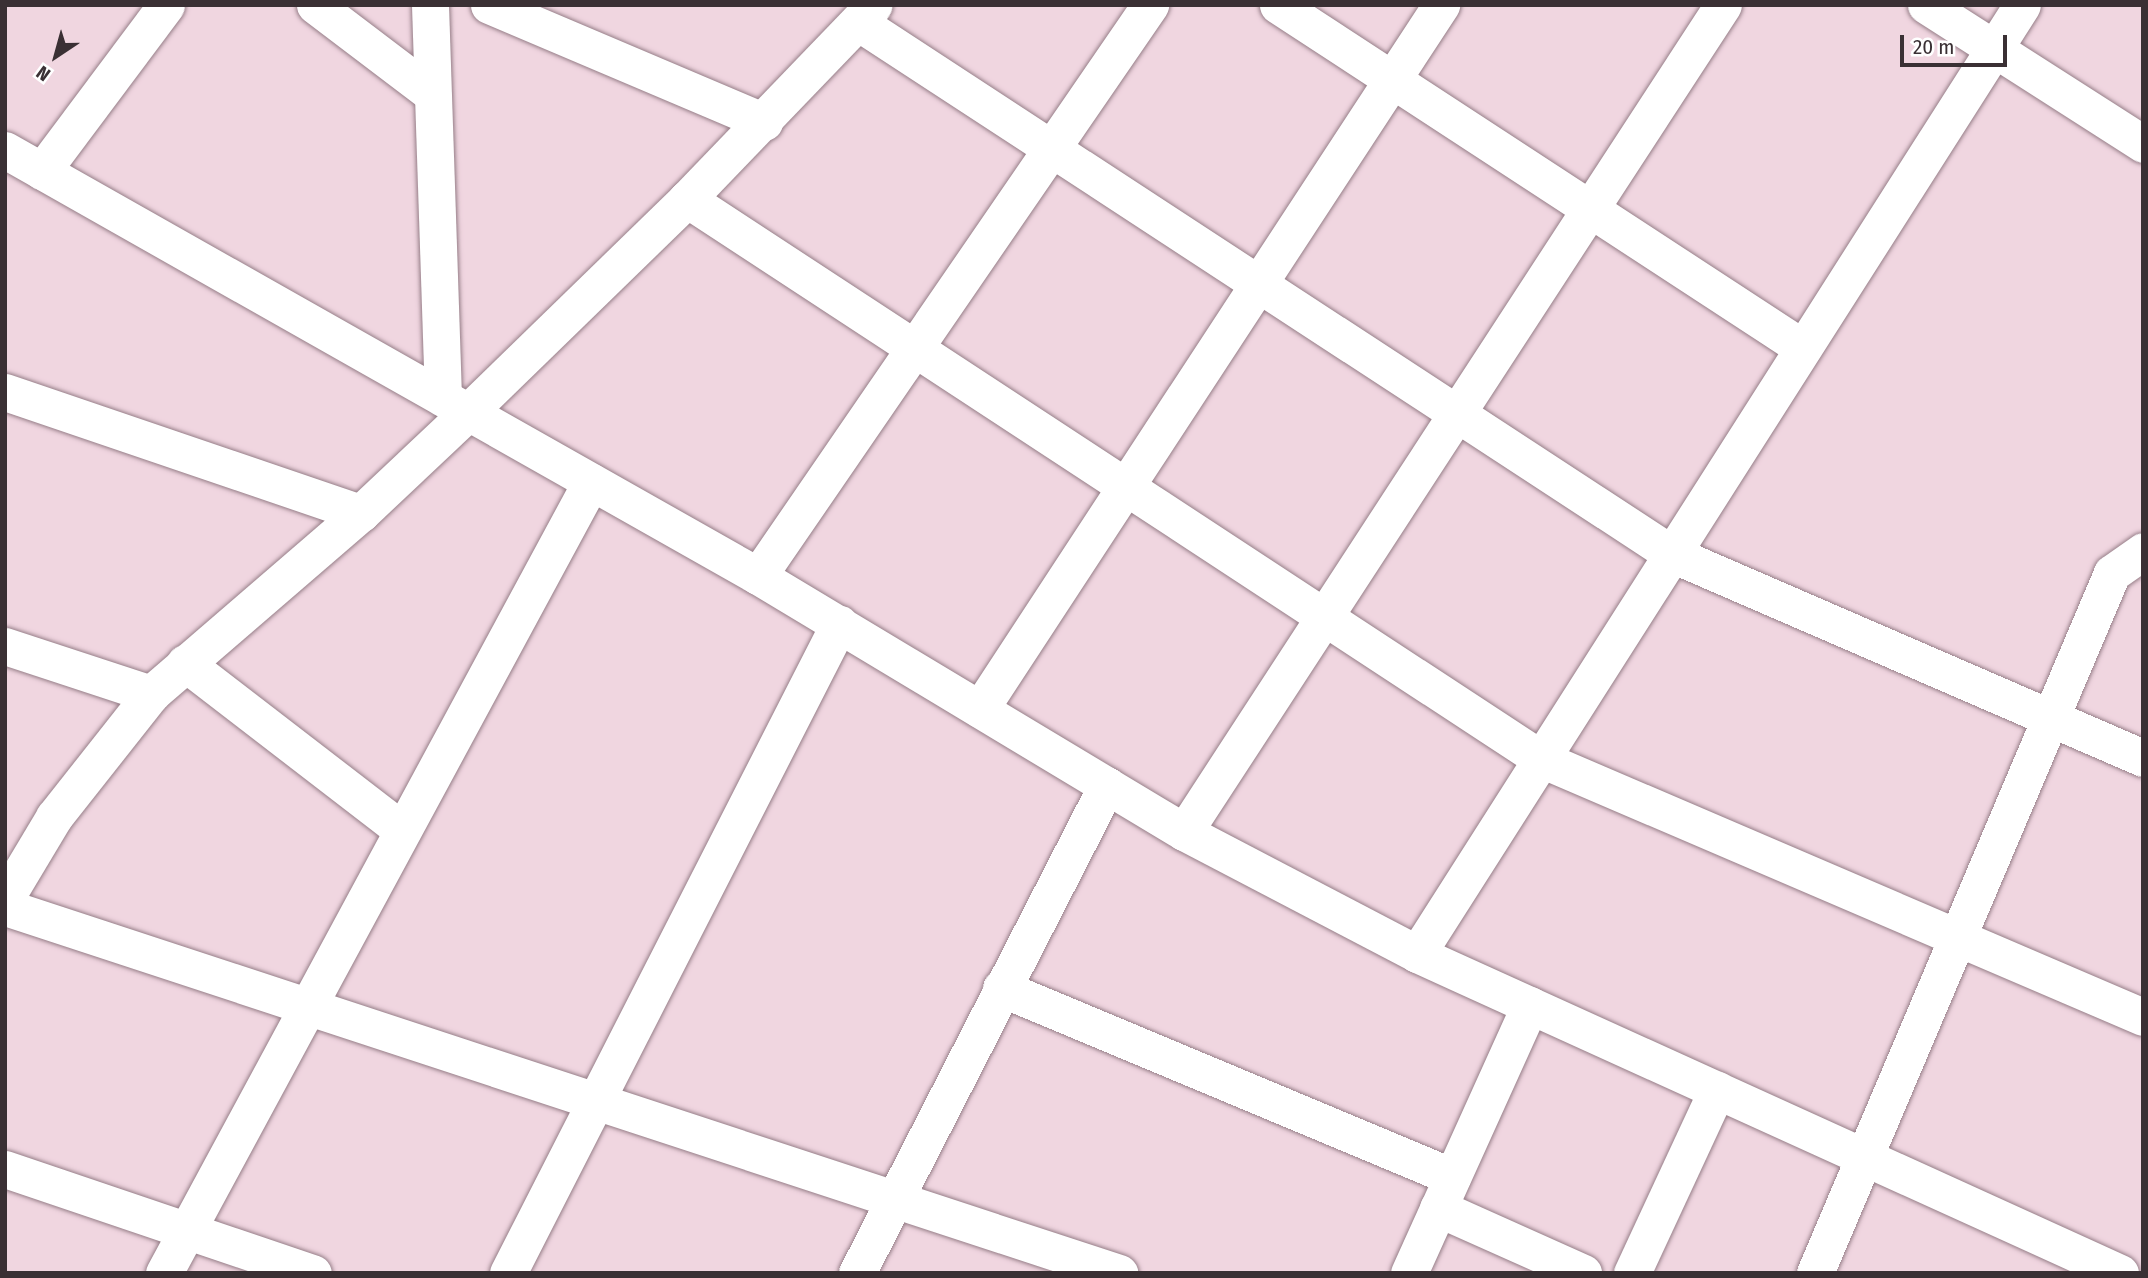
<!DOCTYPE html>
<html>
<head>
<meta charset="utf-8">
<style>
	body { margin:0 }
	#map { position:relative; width:2148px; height:1278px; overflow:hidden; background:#f0d6e0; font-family:"Fira Sans Condensed",sans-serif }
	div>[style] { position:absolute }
	.roads { filter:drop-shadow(0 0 2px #967e88) drop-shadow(0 0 2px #967e88) }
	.minor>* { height:37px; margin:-18.5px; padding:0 18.5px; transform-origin:18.5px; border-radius:18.5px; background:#fff }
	span { translate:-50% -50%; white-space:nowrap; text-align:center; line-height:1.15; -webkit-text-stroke:6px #fff; paint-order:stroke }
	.frame { position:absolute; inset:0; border:7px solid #3a3034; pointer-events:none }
	.north { position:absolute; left:21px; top:21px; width:70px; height:70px; -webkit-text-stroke:5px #fff; paint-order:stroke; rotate:216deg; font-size:19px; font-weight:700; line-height:28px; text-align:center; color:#3a3034 }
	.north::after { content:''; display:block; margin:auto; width:24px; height:32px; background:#3a3034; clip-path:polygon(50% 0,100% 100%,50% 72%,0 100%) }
	.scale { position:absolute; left:1900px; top:35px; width:107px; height:32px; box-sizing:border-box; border:4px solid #3a3034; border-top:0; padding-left:9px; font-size:21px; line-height:24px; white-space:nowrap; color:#3a3034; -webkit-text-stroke:5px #fff; paint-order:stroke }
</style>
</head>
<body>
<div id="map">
	<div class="roads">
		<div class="minor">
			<div style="left:315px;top:5px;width:146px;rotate:37.2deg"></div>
			<div style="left:430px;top:5px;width:393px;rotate:88.1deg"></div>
			<div style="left:489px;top:5px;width:299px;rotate:23deg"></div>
			<div style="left:1278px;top:5px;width:627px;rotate:33.16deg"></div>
			<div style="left:1926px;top:5px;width:258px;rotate:32.6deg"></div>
			<div style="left:861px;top:24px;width:969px;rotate:33.17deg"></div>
			<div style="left:1672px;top:554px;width:513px;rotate:23.42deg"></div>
			<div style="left:5px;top:150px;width:865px;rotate:29.5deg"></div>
			<div style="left:758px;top:576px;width:497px;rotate:31deg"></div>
			<div style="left:1184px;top:832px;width:263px;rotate:27.6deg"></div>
			<div style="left:1417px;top:954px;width:772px;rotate:24.41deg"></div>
			<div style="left:42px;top:171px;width:207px;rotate:-53.2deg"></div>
			<div style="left:687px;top:199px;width:1021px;rotate:33.25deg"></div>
			<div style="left:1541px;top:759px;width:655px;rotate:23.2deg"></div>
			<div style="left:5px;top:392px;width:376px;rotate:18.8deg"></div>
			<div style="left:758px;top:576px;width:693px;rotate:-55.53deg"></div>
			<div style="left:5px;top:646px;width:154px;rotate:18.2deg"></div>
			<div style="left:185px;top:663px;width:274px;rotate:37.6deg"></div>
			<div style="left:980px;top:709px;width:842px;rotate:-56.78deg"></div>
			<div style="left:1184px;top:832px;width:987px;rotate:-56.91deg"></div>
			<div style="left:5px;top:899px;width:96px;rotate:-59.1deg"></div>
			<div style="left:54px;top:817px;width:157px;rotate:-51.7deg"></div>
			<div style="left:151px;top:694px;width:277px;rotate:-40.8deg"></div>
			<div style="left:361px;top:513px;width:147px;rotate:-43.3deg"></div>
			<div style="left:468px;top:412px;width:305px;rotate:-44.2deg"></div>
			<div style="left:687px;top:199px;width:269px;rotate:-46.1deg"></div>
			<div style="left:5px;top:907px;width:1173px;rotate:18.19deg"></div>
			<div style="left:1417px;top:954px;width:1125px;rotate:-57.48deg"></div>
			<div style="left:1001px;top:988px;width:489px;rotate:22.7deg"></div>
			<div style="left:5px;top:1169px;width:325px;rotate:18.7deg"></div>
			<div style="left:1438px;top:1208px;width:159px;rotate:24.1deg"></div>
			<div style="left:164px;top:1273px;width:899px;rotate:-61.64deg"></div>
			<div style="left:508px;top:1273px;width:729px;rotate:-62.98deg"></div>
			<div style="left:857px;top:1273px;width:548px;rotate:-62.87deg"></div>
			<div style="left:1409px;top:1273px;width:294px;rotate:-65.7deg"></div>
			<div style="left:1632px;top:1273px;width:202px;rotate:-65.1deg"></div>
			<div style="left:1815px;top:1273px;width:760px;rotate:-67.01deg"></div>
			<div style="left:2112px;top:573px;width:38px;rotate:-35deg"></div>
		</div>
	</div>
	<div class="frame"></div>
	<div class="north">N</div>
	<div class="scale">20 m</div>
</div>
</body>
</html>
